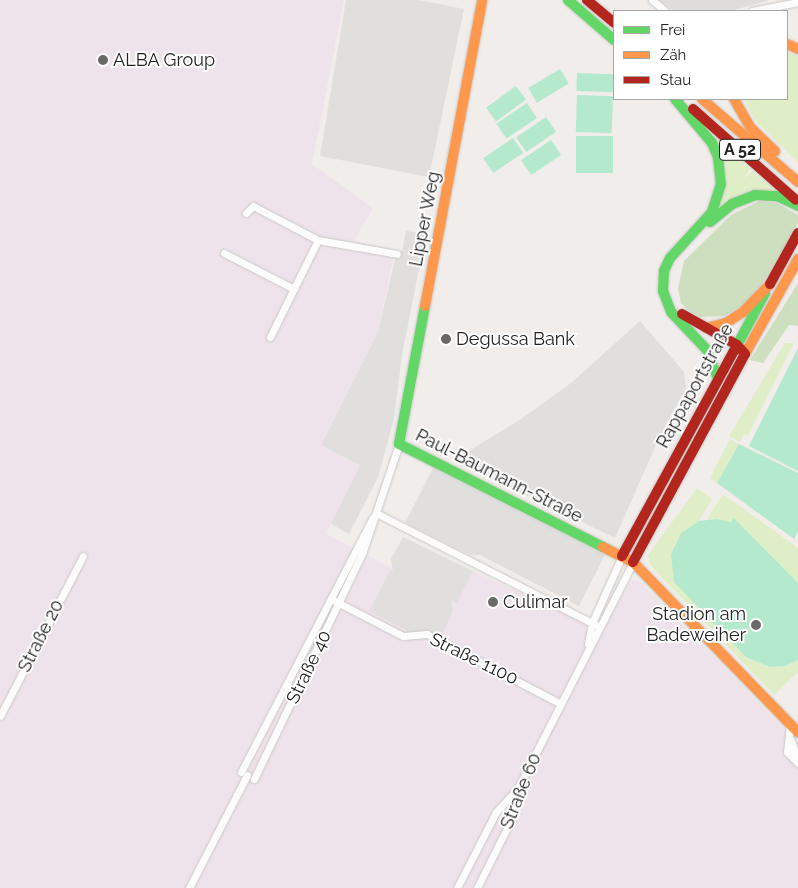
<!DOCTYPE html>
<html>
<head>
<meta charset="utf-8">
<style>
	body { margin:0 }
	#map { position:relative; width:798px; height:888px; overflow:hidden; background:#f0edea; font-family:Raleway,sans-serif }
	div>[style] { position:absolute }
	.residential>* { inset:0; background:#dfdddc }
	.industrial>* { inset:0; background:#eee3ea }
	.grass>* { inset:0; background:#e0eec8 }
	.forest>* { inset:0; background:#cddfbe }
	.pitch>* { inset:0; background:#b4e9cd; transform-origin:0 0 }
	.parking>* { inset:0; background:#e0dfde }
	.roads { filter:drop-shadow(0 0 1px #c9c8c6) drop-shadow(0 0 1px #c9c8c6) }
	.street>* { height:7px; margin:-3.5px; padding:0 3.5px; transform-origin:3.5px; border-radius:3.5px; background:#fdfcfc }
	.fast>* { height:10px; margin:-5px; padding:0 5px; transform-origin:5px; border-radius:5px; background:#63d668 }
	.slow>* { height:10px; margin:-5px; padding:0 5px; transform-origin:5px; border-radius:5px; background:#ff974d }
	.jam>* { height:10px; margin:-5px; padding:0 5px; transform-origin:5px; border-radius:5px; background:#b3261e }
	.dots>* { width:14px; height:14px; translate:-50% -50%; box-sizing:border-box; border:2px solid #fff; border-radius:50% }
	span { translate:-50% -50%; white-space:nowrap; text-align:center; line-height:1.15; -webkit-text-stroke:4px #fff; paint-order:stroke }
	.shield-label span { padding:1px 4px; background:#fff; border:1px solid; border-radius:4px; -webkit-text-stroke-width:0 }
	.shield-label { font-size:16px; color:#222; font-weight:700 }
	.poi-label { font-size:18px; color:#222 }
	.left { translate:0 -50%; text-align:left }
	.right { translate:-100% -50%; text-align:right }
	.street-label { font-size:18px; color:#222 }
	.legend { position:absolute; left:613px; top:10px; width:175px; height:90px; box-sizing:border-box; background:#fff; border:1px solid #a7a7a7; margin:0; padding:6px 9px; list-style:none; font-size:15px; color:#222 }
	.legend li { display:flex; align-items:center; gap:10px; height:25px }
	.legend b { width:25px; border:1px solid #a7a7a7 }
</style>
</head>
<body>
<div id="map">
	<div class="residential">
		<div style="clip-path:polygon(659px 0,770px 0,730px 11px,673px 11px)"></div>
	</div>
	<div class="industrial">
		<div style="clip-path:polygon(0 0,344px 0,312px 164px,373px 208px,354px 241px,395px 251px,378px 332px,321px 445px,360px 465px,326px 534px,457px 602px,473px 571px,602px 631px,630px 581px,639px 581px,798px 743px,798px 888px,0 888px)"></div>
	</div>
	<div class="grass">
		<div style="clip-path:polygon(787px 52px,798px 56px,798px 163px,755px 120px,744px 99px,787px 99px)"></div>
		<div style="clip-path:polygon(712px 134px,750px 169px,744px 179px,752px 171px,778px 192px,715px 215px,721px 202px)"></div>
		<div style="clip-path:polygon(785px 343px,794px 343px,748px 436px,744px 434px,740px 442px,729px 436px)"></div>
		<div style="clip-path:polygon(730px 439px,739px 444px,717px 483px,710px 478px)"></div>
		<div style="clip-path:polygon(697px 488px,712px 499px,699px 521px,681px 533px,671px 554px,770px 667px,785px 666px,798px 660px,798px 672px,774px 695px,651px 566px,648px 555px)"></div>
		<div style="clip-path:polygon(723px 494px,798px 548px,798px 583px,735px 519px,731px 522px,707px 519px)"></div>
	</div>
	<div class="forest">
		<div style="clip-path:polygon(759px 201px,777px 203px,798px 215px,798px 223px,767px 277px,748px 303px,725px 316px,700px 317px,688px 310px,681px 303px,678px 289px,684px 261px,731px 215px)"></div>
		<div style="clip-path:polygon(798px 283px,798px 326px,789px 325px,763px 363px,750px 360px)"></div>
	</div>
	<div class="pitch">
		<div style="left:560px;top:69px;width:17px;height:37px;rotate:59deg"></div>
		<div style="left:577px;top:73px;width:37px;height:18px;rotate:2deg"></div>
		<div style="left:516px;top:86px;width:17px;height:37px;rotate:54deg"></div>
		<div style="left:577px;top:95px;width:36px;height:37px;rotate:2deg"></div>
		<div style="left:527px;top:103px;width:18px;height:37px;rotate:56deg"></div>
		<div style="left:546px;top:117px;width:18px;height:36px;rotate:56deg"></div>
		<div style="left:576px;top:136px;width:37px;height:37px"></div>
		<div style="left:513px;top:138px;width:18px;height:36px;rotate:56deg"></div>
		<div style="left:551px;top:140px;width:18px;height:36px;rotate:56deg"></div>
		<div style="clip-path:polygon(798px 348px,798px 471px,749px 446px)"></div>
		<div style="clip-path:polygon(739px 444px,798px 473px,798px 532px,794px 539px,717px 483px)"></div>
		<div style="clip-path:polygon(734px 518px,798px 583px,798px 660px,785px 666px,770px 667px,746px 657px,674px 582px,671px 554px,681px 533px,699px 521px,716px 519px,731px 522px)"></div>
	</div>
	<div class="parking">
		<div style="clip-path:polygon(346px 0,419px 0,464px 9px,429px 177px,320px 156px)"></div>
		<div style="clip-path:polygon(406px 231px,426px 234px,402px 355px,394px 419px,378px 477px,349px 534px,331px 524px,360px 465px,321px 445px,378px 332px,397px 251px,402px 252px)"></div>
		<div style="clip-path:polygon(640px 321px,684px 372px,686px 388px,659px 438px,615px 538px,454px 460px,521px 419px,571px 383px)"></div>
		<div style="clip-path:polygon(433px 468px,605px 555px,579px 606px,480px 555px,470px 555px,405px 523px)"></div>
		<div style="clip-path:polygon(403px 537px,473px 571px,457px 603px,451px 600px,453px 611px,442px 634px,410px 632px,369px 611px,390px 570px,393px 571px,391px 559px)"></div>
	</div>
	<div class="roads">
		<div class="street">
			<div style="left:652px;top:0;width:17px;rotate:40deg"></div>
			<div style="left:752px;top:11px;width:47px;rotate:-11.1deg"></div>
			<div style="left:246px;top:213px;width:10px;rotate:-45deg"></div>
			<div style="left:253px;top:206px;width:73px;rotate:27.6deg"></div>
			<div style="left:318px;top:240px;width:80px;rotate:10deg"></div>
			<div style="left:224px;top:253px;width:79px;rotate:27.2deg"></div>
			<div style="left:270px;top:337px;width:108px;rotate:-63.7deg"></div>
			<div style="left:376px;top:513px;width:251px;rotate:27deg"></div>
			<div style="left:331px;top:599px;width:81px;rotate:27.2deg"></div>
			<div style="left:403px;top:636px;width:24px;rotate:-5deg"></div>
			<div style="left:427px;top:634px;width:151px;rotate:27.6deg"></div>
			<div style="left:588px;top:644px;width:21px;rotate:-79deg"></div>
			<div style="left:592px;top:623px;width:73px;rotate:-65.9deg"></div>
			<div style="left:0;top:716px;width:180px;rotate:-62.6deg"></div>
			<div style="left:790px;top:724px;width:28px;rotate:96deg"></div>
			<div style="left:787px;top:752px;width:16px;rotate:45deg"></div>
			<div style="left:791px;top:740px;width:23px;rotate:72deg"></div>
			<div style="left:241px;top:772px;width:287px;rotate:-62.6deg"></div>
			<div style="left:254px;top:779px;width:250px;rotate:-64.4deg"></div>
			<div style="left:362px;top:554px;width:116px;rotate:-71.4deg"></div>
			<div style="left:189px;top:888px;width:127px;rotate:-62.8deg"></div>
			<div style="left:457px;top:888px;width:85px;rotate:-62.8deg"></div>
			<div style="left:496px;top:812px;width:33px;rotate:-47deg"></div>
			<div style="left:477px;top:888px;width:76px;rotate:-63.4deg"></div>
			<div style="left:511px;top:820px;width:35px;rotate:-77deg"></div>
			<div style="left:519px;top:786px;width:251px;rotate:-63deg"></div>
		</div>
		<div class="fast">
			<div style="left:568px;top:0;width:61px;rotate:41deg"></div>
			<div style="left:675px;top:99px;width:57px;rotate:49.9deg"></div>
			<div style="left:712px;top:143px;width:15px;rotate:67deg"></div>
			<div style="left:718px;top:157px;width:27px;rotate:84deg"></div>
			<div style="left:721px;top:184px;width:29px;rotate:108deg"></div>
			<div style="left:712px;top:212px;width:62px;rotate:132.4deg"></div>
			<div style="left:670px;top:258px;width:14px;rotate:115deg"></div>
			<div style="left:664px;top:271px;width:20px;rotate:93deg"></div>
			<div style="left:663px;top:291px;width:22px;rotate:69deg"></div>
			<div style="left:671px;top:312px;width:52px;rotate:46.5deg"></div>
			<div style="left:707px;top:350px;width:30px;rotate:69deg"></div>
			<div style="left:710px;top:222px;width:28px;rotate:-39deg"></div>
			<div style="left:732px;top:204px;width:25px;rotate:-21deg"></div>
			<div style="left:755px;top:195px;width:22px;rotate:3deg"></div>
			<div style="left:777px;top:196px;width:23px;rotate:25deg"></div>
			<div style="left:425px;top:306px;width:140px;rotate:100.7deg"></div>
			<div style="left:399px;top:444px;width:229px;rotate:26.8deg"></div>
			<div style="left:734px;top:351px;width:66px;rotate:-61.9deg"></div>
		</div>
		<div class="slow">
			<div style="left:787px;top:44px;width:12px;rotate:24deg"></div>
			<div style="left:702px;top:99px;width:127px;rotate:40.8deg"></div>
			<div style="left:734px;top:99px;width:32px;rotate:60deg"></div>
			<div style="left:750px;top:127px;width:35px;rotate:44deg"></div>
			<div style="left:425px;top:306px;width:311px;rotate:-79.4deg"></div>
			<div style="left:706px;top:328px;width:21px;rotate:-14deg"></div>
			<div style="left:726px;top:323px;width:20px;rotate:-33deg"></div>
			<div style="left:743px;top:312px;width:39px;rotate:-46deg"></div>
			<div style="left:745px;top:354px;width:109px;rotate:-60.8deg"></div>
			<div style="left:603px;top:547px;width:34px;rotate:27deg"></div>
			<div style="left:633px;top:562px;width:237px;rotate:45.9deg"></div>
		</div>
		<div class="jam">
			<div style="left:587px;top:0;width:35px;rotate:40deg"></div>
			<div style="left:693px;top:109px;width:137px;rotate:41.5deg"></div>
			<div style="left:770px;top:284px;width:58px;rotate:-61.2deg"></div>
			<div style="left:682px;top:314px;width:63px;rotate:29.4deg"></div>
			<div style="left:737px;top:345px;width:12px;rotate:48deg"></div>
			<div style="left:622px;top:556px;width:234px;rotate:-61.4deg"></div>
			<div style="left:633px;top:562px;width:236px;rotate:-61.7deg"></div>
		</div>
	</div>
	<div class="dots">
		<div style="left:103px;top:60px;background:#6a6968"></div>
		<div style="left:446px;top:339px;background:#6a6968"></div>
		<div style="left:493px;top:602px;background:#6a6968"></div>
		<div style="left:756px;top:625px;background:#6a6968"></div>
	</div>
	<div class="shield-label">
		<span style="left:740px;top:150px">A 52</span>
	</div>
	<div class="poi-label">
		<span class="left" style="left:113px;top:60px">ALBA Group</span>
		<span class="left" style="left:456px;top:339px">Degussa Bank</span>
		<span class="left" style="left:503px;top:602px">Culimar</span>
		<span class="right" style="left:746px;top:625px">Stadion am<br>Badeweiher</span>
	</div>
	<div class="street-label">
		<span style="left:425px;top:219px;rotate:-79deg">Lipper Weg</span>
		<span style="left:695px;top:386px;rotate:-61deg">Rappaportstraße</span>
		<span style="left:499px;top:476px;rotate:27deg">Paul-Baumann-Straße</span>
		<span style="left:41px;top:636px;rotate:-63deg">Straße 20</span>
		<span style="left:474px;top:659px;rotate:26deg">Straße 1100</span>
		<span style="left:309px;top:667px;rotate:-64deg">Straße 40</span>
		<span style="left:521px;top:791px;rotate:-68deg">Straße 60</span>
	</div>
	<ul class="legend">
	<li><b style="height:6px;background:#63d668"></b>Frei</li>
	<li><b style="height:6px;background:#ff974d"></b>Zäh</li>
	<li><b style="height:6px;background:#b3261e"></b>Stau</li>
	</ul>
</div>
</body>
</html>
